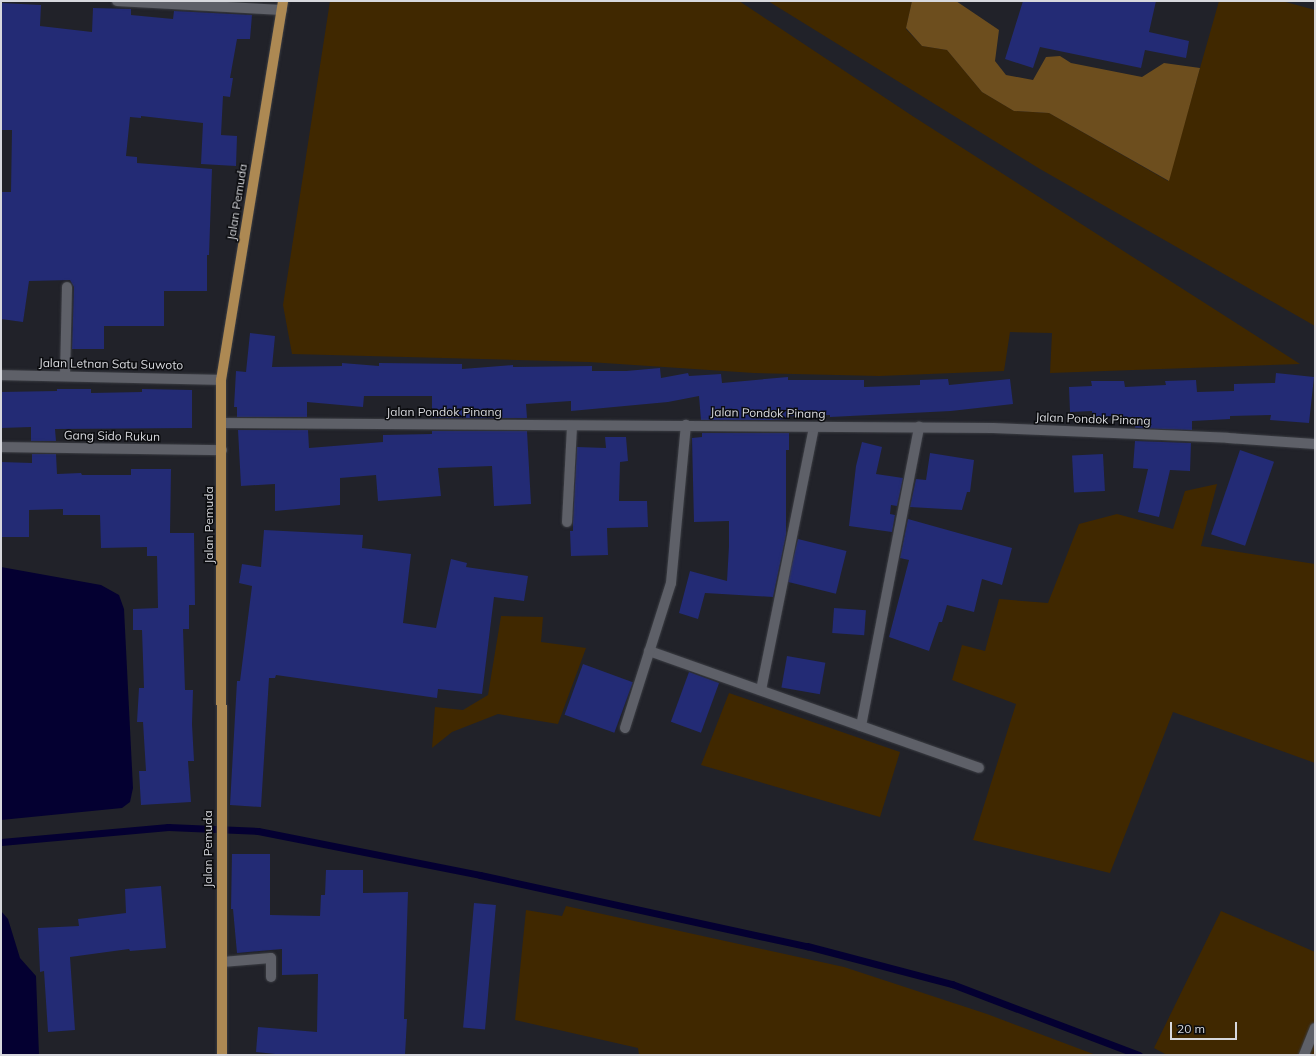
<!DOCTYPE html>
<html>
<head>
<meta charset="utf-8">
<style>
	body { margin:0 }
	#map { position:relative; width:1316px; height:1056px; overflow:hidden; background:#212229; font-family:Mulish,sans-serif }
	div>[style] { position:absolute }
	.green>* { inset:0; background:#402800 }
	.forest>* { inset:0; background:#6d4e1e }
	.water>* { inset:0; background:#040031 }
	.stream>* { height:7px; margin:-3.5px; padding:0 3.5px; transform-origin:3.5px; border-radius:3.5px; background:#040031 }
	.building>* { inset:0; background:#232b75; transform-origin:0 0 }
	.roads { filter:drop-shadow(0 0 1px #3b3d43) drop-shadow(0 0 1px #3b3d43) }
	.service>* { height:10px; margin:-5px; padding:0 5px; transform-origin:5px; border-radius:5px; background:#5e6068 }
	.minor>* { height:10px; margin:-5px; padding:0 5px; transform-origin:5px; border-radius:5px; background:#5e6068 }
	.tertiary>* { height:10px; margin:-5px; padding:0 5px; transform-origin:5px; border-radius:5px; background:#5e6068 }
	.secondary>* { height:10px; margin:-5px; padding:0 5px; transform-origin:5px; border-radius:5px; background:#5e6068 }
	.primary>* { height:10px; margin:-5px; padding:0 5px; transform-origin:5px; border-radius:5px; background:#ad8953 }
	span { translate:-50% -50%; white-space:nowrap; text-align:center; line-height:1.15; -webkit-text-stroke:3px #0b0c0f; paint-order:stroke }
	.street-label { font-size:12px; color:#d7d8dd }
	.frame { position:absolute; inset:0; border:2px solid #d7d8dd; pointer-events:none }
	.scale { position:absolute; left:1170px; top:1022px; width:67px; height:18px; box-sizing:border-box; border:2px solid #d7d8dd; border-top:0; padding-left:5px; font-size:12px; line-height:14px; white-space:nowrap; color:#d7d8dd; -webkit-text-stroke:3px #0b0c0f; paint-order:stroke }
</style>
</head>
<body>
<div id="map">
	<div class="green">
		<div style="clip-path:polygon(330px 1px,739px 1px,914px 117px,1300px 364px,1050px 373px,1052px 333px,1010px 332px,1004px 371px,879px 376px,754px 373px,589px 362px,292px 354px,283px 305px)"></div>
		<div style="clip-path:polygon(768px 1px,912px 1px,906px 29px,922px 46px,947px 50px,982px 92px,1014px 111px,1049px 113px,1168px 181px,1219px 1px,1282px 1px,1315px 10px,1315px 326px,1040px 169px)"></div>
		<div style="clip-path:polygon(1217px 484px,1201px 546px,1315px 564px,1315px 763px,1173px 712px,1110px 873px,973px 840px,1016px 704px,952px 680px,962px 645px,985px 651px,999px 599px,1048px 603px,1079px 524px,1117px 514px,1173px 529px,1185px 491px)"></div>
		<div style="clip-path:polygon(501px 616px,543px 617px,541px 642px,586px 648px,558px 724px,498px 714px,452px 732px,432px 748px,435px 707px,463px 710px,488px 695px)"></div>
		<div style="clip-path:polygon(729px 693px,900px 752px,880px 817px,701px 765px)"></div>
		<div style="clip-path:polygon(566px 906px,844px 967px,987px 1014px,1096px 1055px,639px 1055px,638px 1048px,515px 1020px,526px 910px,562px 916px)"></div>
		<div style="clip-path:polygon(1221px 911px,1315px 952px,1315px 1055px,1167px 1055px,1154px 1048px)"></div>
	</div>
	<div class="forest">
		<div style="clip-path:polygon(912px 1px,956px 1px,999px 30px,995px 61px,1006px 75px,1033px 80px,1046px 57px,1060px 56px,1071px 63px,1142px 77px,1164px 63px,1200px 68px,1169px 181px,1049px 113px,1014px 111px,982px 92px,947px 50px,922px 46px,906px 28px)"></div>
	</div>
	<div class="water">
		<div style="clip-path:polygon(1px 567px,101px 585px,119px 595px,124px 609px,133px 788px,130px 802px,122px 808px,1px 820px)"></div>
		<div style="clip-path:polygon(1px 911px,8px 919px,20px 958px,36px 976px,39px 1055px,1px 1055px)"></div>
	</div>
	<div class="stream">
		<div style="left:1px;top:842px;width:168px;rotate:-5.1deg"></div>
		<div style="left:168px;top:827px;width:90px;rotate:2.5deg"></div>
		<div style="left:258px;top:831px;width:226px;rotate:11.2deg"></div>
		<div style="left:480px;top:875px;width:335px;rotate:12.3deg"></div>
		<div style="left:807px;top:946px;width:150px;rotate:14.7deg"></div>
		<div style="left:952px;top:984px;width:200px;rotate:20.8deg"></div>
	</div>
	<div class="building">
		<div style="clip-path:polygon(1023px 1px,1156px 1px,1149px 32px,1189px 41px,1186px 58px,1145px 50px,1141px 68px,1040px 47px,1033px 68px,1005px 59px)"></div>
		<div style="clip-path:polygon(1px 3px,41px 5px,40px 26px,92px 32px,93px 8px,131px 9px,131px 15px,173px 19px,174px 11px,252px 15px,250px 39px,237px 39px,230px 78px,233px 78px,230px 97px,223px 96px,221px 135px,237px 136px,236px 166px,201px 164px,203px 123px,141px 116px,141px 118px,130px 117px,126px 156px,137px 157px,137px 163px,212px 169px,209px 255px,207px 255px,207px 291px,164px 291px,164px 326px,104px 326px,104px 349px,72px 349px,74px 287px,70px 280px,29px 281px,23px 322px,1px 319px,1px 192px,11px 192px,12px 130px,1px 130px)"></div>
		<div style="clip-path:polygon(250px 333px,275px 336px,272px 367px,342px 366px,342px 363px,379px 366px,379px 363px,462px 364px,462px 369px,513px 365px,513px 367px,592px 366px,592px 371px,626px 371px,660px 368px,661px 378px,688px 373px,689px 376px,721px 374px,722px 383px,788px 377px,788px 380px,864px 380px,864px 387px,920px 385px,920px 380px,948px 379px,949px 385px,1010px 379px,1013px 404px,951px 411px,830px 417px,830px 415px,789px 416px,789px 419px,770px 420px,701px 420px,699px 396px,668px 402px,571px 411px,571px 401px,526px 404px,527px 418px,432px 418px,432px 396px,364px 396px,363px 407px,307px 402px,307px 417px,237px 417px,237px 407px,234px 407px,236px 371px,246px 372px)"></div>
		<div style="clip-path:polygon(1276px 373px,1314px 377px,1309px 423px,1270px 420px,1271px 415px,1230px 416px,1230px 419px,1192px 421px,1192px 430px,1135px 428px,1136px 418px,1132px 417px,1092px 418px,1092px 411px,1070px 412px,1069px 387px,1092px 386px,1091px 381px,1124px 381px,1125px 387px,1166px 385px,1165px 381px,1196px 380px,1197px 392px,1234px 391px,1234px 384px,1275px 383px)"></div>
		<div style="clip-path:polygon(57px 389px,91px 389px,91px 393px,142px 392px,142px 389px,192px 390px,192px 428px,55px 429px,56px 441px,31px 441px,31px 427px,1px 428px,1px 392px,57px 391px)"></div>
		<div style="clip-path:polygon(238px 430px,308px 430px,309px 448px,383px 442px,383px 435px,432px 434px,432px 431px,527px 431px,531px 504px,494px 506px,492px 466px,438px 468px,441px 496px,378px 501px,376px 475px,340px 478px,340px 505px,275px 511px,275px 484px,241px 486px)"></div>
		<div style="clip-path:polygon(702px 433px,789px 433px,789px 450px,786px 450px,786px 535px,773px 597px,705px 593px,698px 619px,679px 613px,690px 571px,727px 581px,729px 546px,729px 521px,694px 522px,692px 438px,702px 437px)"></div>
		<div style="clip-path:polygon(605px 437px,626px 437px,628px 461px,620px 462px,619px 501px,647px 501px,648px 527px,607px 528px,608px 555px,571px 556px,570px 531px,573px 531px,573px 522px,577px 447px,606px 448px)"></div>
		<div style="clip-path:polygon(1135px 441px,1191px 443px,1190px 471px,1170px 470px,1159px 517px,1138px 512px,1148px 469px,1133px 468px)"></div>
		<div style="clip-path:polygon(862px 442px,882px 447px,876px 474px,903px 478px,897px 506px,891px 505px,890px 514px,895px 515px,892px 532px,849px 526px,856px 466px)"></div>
		<div style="left:1240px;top:450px;width:36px;height:89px;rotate:19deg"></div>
		<div style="clip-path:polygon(930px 453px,974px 460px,970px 492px,967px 492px,962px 510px,910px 507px,916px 479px,926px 480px)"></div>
		<div style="clip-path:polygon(32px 454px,56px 454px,57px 474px,81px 473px,82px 475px,131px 475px,131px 469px,171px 469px,170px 533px,194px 533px,195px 605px,189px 605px,189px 629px,183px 629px,185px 690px,193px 690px,192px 724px,194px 761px,188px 761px,191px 802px,141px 805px,139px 771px,146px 771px,143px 722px,137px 722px,139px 688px,144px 688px,142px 630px,133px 630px,133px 609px,158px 608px,157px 556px,147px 556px,147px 547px,101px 548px,100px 515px,63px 515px,63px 509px,29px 510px,29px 537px,1px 537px,1px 462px,32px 463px)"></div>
		<div style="left:1103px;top:454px;width:37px;height:31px;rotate:87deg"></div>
		<div style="clip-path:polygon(908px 519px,1012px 548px,1002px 585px,982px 579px,974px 612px,947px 605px,942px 622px,939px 622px,929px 651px,889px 637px,909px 560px,900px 558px)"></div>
		<div style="clip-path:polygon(264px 530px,363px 535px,362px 548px,411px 554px,403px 623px,436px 628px,451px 559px,467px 563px,466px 567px,528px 576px,524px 601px,494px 597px,482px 694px,438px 689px,437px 698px,276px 675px,275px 678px,269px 678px,261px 807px,230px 805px,237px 681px,240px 681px,252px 586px,239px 583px,242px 564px,261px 567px)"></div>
		<div style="left:798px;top:539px;width:50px;height:44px;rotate:14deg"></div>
		<div style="left:834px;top:608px;width:32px;height:25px;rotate:4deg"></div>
		<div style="left:787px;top:656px;width:39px;height:32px;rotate:10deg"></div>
		<div style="left:583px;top:664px;width:53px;height:54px;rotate:20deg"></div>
		<div style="left:689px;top:672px;width:32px;height:53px;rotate:20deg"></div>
		<div style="clip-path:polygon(232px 854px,270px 854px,270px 915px,320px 916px,321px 895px,325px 895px,326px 870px,363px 870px,363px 893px,408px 892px,404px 1019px,407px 1019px,405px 1055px,285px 1055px,256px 1052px,258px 1027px,317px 1032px,318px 974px,282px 975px,282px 949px,237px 953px,233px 909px,231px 909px)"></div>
		<div style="clip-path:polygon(161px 886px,166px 948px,130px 951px,129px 949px,70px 957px,75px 1030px,48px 1032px,44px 971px,40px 972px,38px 928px,79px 926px,78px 919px,126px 913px,125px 889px)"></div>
		<div style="left:474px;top:903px;width:22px;height:125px;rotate:5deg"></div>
	</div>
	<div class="roads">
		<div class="service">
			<div style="left:222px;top:962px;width:49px;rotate:-4.7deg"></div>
			<div style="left:271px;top:958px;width:19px;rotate:90deg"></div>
		</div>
		<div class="minor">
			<div style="left:117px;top:1px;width:165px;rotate:3.1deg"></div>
			<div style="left:65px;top:376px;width:89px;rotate:-88.7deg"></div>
			<div style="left:1px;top:447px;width:221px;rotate:0.8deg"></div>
			<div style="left:567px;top:522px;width:96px;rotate:-87deg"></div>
			<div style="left:649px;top:651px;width:350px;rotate:19.5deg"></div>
			<div style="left:761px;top:690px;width:268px;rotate:-78.6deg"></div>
			<div style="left:861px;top:726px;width:305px;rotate:-79deg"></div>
			<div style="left:625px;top:728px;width:152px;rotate:-72.4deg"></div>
			<div style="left:671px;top:583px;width:159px;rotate:-84.6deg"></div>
			<div style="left:1304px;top:1055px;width:29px;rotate:-68deg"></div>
		</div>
		<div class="tertiary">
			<div style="left:221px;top:423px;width:772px;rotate:0.37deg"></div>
			<div style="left:993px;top:428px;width:235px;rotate:2.4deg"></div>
			<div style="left:1228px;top:438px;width:87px;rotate:3.9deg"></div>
		</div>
		<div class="secondary">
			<div style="left:1px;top:375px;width:220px;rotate:1.3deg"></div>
		</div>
		<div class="primary">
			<div style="left:222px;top:1055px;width:675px;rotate:-90.08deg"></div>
			<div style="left:221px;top:380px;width:384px;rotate:-80.7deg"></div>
		</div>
	</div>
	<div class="street-label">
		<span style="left:237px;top:202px;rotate:-81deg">Jalan Pemuda</span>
		<span style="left:111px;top:364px;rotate:1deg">Jalan Letnan Satu Suwoto</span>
		<span style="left:444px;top:412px">Jalan Pondok Pinang</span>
		<span style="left:768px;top:413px;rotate:1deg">Jalan Pondok Pinang</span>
		<span style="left:1093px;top:419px;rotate:2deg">Jalan Pondok Pinang</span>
		<span style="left:112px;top:436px;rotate:1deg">Gang Sido Rukun</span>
		<span style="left:209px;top:525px;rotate:-90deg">Jalan Pemuda</span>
		<span style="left:208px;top:849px;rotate:-90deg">Jalan Pemuda</span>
	</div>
	<div class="frame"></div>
	<div class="scale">20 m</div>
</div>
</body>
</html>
